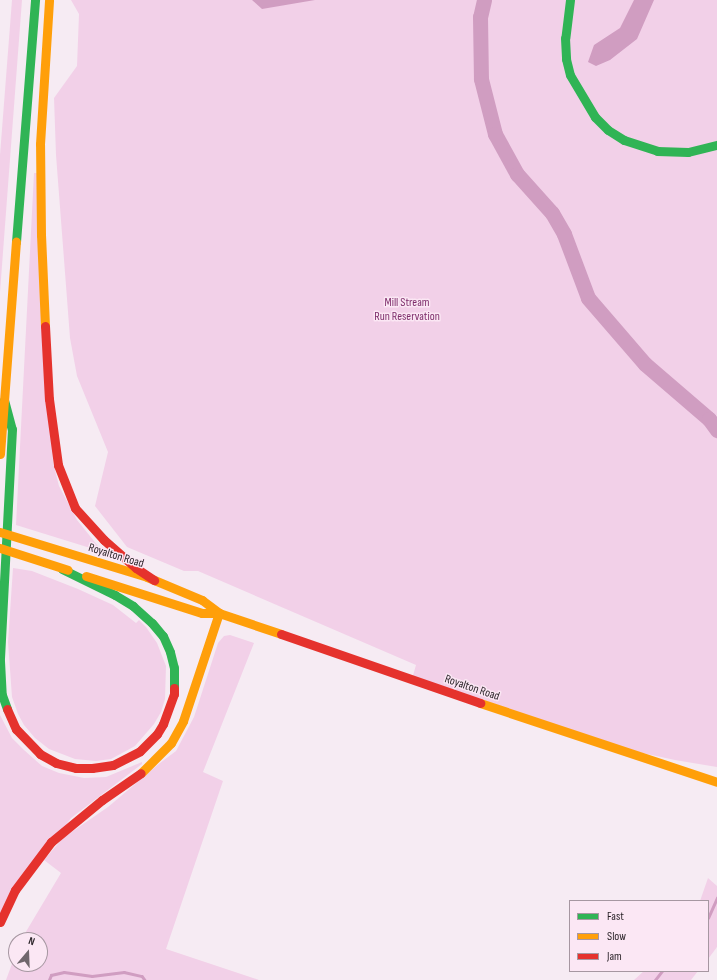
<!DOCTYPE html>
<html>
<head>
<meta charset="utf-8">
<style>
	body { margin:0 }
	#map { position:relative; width:717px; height:980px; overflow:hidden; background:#f6ebf3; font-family:"Sofia Sans Condensed",sans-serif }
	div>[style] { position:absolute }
	.green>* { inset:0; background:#f2d0e8 }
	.water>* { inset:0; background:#d09dc1 }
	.stream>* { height:2.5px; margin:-1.25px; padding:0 1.25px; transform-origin:1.25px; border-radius:1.25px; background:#d09dc1 }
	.river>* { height:15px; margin:-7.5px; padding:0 7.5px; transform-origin:7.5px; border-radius:7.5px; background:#d09dc1 }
	.fast>* { height:9px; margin:-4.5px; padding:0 4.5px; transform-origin:4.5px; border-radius:4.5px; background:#30b455 }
	.slow>* { height:9px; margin:-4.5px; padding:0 4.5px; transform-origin:4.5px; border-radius:4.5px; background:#ff9f0a }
	.jam>* { height:9px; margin:-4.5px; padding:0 4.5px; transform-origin:4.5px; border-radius:4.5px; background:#e5322d }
	span { translate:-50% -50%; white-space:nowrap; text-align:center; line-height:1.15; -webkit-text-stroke:3px #fbe7f4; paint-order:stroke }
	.park-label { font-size:12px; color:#7d2c6a }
	.street-label { font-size:12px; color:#261f24 }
	.legend { position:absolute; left:569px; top:900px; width:140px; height:72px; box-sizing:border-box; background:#fbe7f4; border:1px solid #a697a1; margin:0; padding:5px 7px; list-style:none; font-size:12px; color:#261f24 }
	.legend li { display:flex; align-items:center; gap:8px; height:20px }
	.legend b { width:20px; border:1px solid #a697a1 }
	.north { position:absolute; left:8px; top:932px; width:40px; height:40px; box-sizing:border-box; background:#fbe7f4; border:1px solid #a697a1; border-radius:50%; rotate:19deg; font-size:11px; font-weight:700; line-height:16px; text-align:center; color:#261f24 }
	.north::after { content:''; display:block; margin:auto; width:14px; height:18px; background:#6f666c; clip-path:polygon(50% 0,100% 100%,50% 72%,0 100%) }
</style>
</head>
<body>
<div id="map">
	<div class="green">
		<div style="clip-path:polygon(12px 0,22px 0,0 292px,0 155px)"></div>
		<div style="clip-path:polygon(71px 0,717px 0,717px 767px,675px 760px,633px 751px,412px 679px,416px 665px,198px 571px,184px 571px,127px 547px,95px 506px,108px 452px,77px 376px,70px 338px,56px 155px,54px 98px,77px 66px,79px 14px)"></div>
		<div style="clip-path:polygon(34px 173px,37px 173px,53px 462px,59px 486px,77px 520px,98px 546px,97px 547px,87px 547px,16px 525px)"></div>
		<div style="clip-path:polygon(13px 568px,32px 571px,78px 589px,113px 605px,136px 623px,139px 620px,146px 627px,157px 643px,166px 666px,165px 699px,161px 712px,154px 724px,135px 746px,111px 759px,96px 761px,75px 759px,49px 749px,35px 738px,24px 725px,18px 714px,12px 697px,8px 642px)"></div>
		<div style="clip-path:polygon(230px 635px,254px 643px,203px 772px,223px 781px,166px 949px,259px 980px,6px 980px,16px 953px,16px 964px,40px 964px,40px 940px,21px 940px,61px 873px,44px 860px,63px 838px,108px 807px,160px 763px,176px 751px,194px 717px,218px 643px,224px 636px)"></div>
		<div style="clip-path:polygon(0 715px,12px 738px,24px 750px,42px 766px,59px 773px,84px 778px,106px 777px,142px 762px,142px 764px,71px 818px,0 914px)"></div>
		<div style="clip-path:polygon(708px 878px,717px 886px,717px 947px,708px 959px,708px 901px,700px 901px)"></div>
		<div style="clip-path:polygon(644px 971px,698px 971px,691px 980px,634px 980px)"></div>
	</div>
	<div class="water">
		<div style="clip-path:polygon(252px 0,315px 0,262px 9px)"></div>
		<div style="clip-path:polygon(634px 0,654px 0,637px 39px,610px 60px,596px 66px,588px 62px,594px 45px,620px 28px)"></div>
	</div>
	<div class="stream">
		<div style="left:708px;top:918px;width:22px;rotate:-66deg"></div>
		<div style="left:49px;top:980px;width:5px;rotate:-68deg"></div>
		<div style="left:51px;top:975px;width:13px;rotate:-13deg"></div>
		<div style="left:64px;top:972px;width:28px;rotate:8deg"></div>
		<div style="left:92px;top:976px;width:32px;rotate:-7deg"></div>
		<div style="left:124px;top:972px;width:18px;rotate:13deg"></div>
		<div style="left:142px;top:976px;width:5px;rotate:53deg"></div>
		<div style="left:655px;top:980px;width:11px;rotate:-52deg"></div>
	</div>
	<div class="river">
		<div style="left:484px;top:0;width:17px;rotate:103deg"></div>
		<div style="left:480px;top:17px;width:62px;rotate:89.1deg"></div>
		<div style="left:481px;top:79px;width:57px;rotate:75.7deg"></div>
		<div style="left:495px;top:134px;width:46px;rotate:61.2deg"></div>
		<div style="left:517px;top:174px;width:52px;rotate:48.1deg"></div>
		<div style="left:552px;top:213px;width:24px;rotate:60deg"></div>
		<div style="left:564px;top:234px;width:68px;rotate:69.4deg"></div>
		<div style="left:588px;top:298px;width:87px;rotate:49.2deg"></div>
		<div style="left:645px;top:364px;width:84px;rotate:40.7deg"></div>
		<div style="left:709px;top:419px;width:14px;rotate:54deg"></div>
	</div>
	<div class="fast">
		<div style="left:570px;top:0;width:38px;rotate:97deg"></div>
		<div style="left:565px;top:38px;width:21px;rotate:87deg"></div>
		<div style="left:566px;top:59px;width:16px;rotate:76deg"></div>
		<div style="left:570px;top:75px;width:49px;rotate:59.2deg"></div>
		<div style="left:595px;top:117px;width:18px;rotate:45deg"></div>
		<div style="left:608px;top:130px;width:19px;rotate:32deg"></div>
		<div style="left:624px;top:140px;width:35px;rotate:18deg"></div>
		<div style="left:657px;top:151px;width:31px;rotate:2deg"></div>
		<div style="left:688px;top:152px;width:30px;rotate:-14deg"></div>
		<div style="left:16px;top:242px;width:243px;rotate:-85.5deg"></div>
		<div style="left:4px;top:400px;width:30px;rotate:75deg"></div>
		<div style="left:12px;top:429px;width:232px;rotate:93deg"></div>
		<div style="left:0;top:661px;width:34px;rotate:87deg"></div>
		<div style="left:2px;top:695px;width:15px;rotate:70deg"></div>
		<div style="left:62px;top:569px;width:59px;rotate:26.1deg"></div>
		<div style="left:115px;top:595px;width:21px;rotate:31deg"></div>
		<div style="left:133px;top:606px;width:25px;rotate:42deg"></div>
		<div style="left:152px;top:623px;width:17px;rotate:50deg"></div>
		<div style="left:163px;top:636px;width:17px;rotate:66deg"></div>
		<div style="left:170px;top:652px;width:16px;rotate:76deg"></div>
		<div style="left:174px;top:668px;width:20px;rotate:90deg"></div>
	</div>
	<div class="slow">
		<div style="left:45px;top:326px;width:91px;rotate:-92.5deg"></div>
		<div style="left:41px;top:235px;width:91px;rotate:-90.6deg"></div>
		<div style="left:40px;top:144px;width:144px;rotate:-86.4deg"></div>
		<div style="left:0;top:454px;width:213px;rotate:-85.7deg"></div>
		<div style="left:0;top:532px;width:154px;rotate:17deg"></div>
		<div style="left:147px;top:577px;width:60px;rotate:22.7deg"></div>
		<div style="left:202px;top:600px;width:21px;rotate:37deg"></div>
		<div style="left:219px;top:613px;width:65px;rotate:18.7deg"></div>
		<div style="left:0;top:548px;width:71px;rotate:17.9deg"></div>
		<div style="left:86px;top:576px;width:122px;rotate:17.7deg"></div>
		<div style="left:202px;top:613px;width:17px"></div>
		<div style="left:480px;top:703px;width:250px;rotate:18.4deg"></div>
		<div style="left:141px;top:773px;width:42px;rotate:-45deg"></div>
		<div style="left:171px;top:743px;width:25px;rotate:-61deg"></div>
		<div style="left:183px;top:721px;width:114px;rotate:-71.6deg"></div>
	</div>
	<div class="jam">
		<div style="left:45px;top:326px;width:73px;rotate:86.9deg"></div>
		<div style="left:49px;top:399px;width:67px;rotate:82.2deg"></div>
		<div style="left:58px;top:465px;width:46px;rotate:68.4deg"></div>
		<div style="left:75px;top:508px;width:43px;rotate:47.8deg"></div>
		<div style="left:104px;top:540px;width:43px;rotate:41.2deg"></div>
		<div style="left:136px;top:568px;width:22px;rotate:34deg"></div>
		<div style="left:281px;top:634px;width:211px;rotate:19.1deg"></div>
		<div style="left:7px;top:709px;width:22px;rotate:66deg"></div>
		<div style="left:16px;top:729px;width:35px;rotate:46deg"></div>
		<div style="left:40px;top:754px;width:18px;rotate:29deg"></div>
		<div style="left:56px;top:763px;width:21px;rotate:14deg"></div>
		<div style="left:76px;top:768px;width:16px"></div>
		<div style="left:92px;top:768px;width:21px;rotate:-8deg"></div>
		<div style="left:113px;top:765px;width:30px;rotate:-27deg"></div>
		<div style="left:140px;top:751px;width:24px;rotate:-45deg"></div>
		<div style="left:157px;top:734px;width:12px;rotate:-59deg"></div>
		<div style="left:163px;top:724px;width:32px;rotate:-70deg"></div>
		<div style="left:174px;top:694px;width:6px;rotate:-90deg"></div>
		<div style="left:0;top:922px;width:35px;rotate:-65deg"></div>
		<div style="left:15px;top:890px;width:60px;rotate:-53.1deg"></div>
		<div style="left:51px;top:842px;width:66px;rotate:-39.5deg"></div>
		<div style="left:102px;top:800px;width:47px;rotate:-34.7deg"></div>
	</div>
	<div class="park-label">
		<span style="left:407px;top:310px">Mill Stream<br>Run Reservation</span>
	</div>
	<div class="street-label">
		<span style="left:116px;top:556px;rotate:17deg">Royalton Road</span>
		<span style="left:472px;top:688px;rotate:19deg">Royalton Road</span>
	</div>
	<ul class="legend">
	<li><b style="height:5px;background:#30b455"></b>Fast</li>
	<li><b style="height:5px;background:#ff9f0a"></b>Slow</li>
	<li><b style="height:5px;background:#e5322d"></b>Jam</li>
	</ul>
	<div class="north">N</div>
</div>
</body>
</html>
